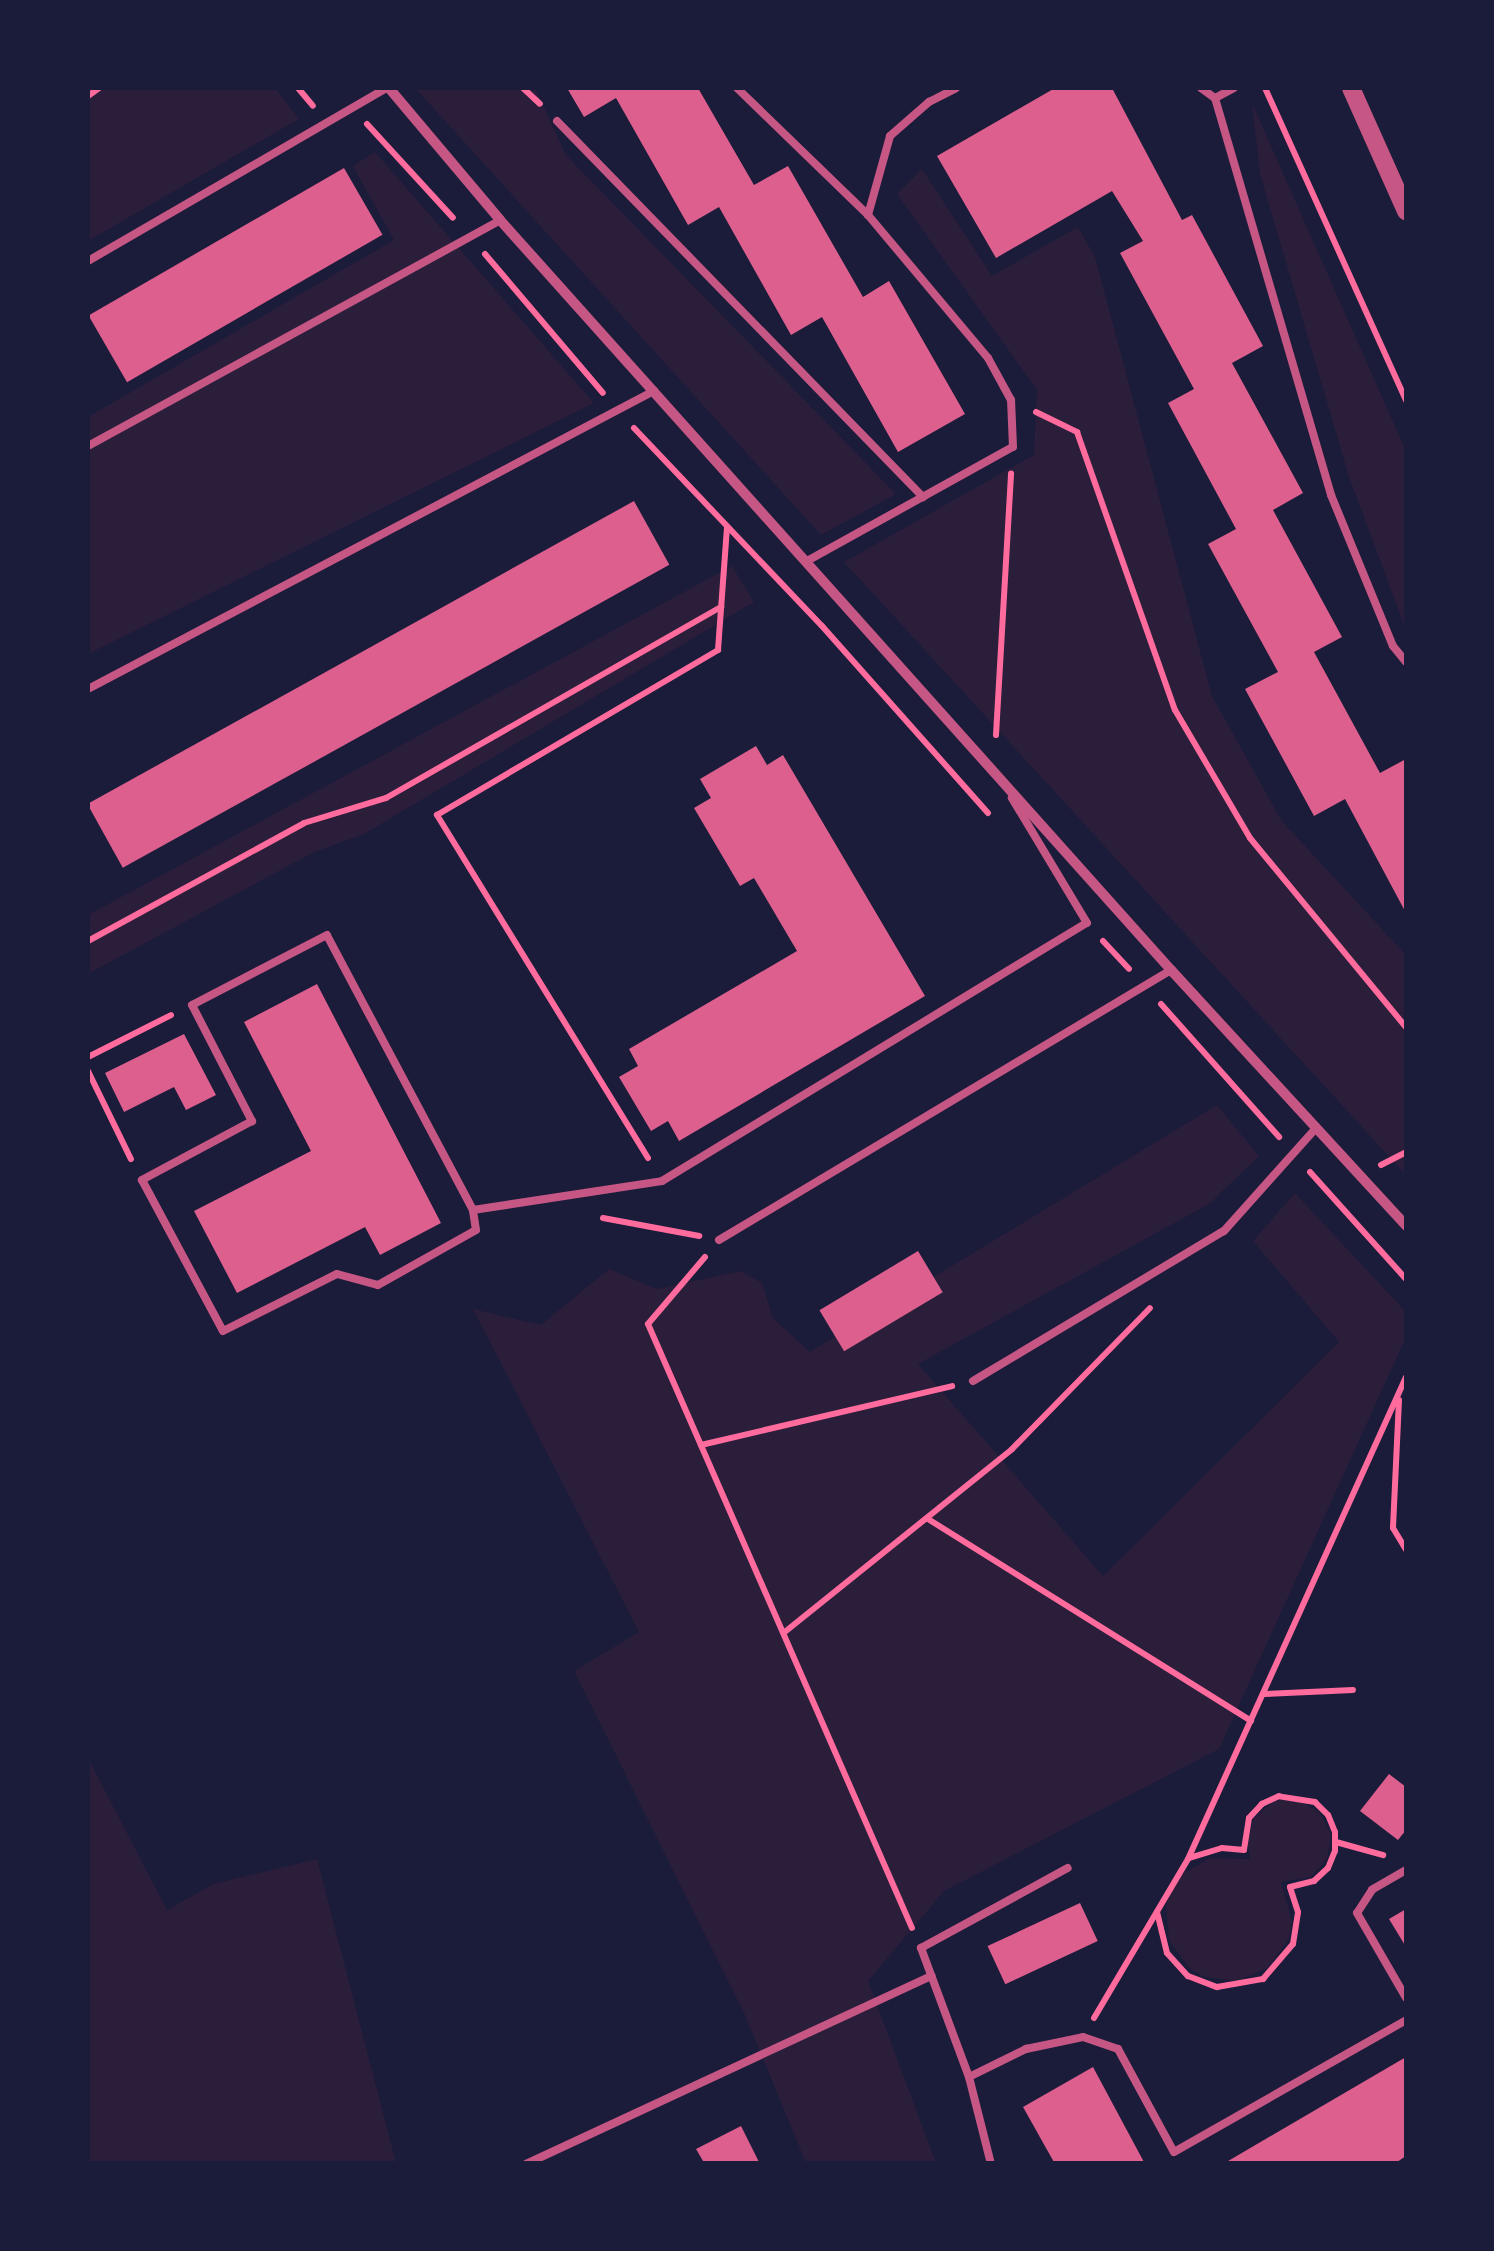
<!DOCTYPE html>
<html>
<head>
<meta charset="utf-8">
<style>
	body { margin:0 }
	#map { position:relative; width:1494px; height:2251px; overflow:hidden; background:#1b1b3a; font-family:"PT Sans",sans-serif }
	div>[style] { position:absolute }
	.green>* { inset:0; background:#2a1e3b }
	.building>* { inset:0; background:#dd5f8e; transform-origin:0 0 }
	.path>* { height:6px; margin:-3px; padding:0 3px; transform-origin:3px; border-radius:3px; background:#ff6b9d }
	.service>* { height:8px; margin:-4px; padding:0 4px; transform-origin:4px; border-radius:4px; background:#c65784 }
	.minor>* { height:10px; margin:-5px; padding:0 5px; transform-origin:5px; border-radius:5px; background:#c65784 }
	.tertiary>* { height:18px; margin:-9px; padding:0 9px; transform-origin:9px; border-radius:9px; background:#c65784 }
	span { translate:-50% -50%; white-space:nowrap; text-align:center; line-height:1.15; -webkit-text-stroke:8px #1b1b3a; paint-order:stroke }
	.frame { position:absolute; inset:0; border:90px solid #1b1b3a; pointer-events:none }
</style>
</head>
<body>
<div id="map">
	<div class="green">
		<div style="clip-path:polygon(88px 88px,275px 88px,299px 119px,88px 241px)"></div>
		<div style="clip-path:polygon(415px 88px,535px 88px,566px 155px,896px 494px,821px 535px)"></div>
		<div style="clip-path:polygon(1252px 103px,1406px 451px,1406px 630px,1349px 477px,1260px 174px)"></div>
		<div style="clip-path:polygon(375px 152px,594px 403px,88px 654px,88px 417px,394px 240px,353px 166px)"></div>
		<div style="clip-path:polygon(922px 169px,992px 276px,1078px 227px,1095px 257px,1212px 696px,1281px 820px,1406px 955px,1406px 1175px,844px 562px,1034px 455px,1037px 390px,897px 194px)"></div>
		<div style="clip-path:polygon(732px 566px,754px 602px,364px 834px,314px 852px,88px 974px,88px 915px)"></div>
		<div style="clip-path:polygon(1217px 1105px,1259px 1156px,1209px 1204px,918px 1364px,1103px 1576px,1339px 1342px,1253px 1241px,1295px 1193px,1406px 1312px,1406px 1337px,1219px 1749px,944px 1891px,868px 1981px,936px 2163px,806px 2163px,745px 2015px,574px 1671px,639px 1632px,473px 1309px,541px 1325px,609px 1269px,657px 1289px,741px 1271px,762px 1283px,773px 1318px,810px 1352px)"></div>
		<div style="clip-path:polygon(88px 1758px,167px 1910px,213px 1884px,317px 1859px,396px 2163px,88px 2163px)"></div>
		<div style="clip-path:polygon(1285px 1799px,1298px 1800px,1319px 1812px,1331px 1834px,1327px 1859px,1311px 1877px,1281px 1882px,1292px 1921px,1289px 1938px,1269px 1967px,1238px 1981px,1204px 1977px,1189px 1968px,1169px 1940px,1166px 1906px,1171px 1890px,1181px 1875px,1210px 1858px,1251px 1859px,1247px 1841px,1254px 1818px,1273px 1802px)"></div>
	</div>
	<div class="building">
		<div style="clip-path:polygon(567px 88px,698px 88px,754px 185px,788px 166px,863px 297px,889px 281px,965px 414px,898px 452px,822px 317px,791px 335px,719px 207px,688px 225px,616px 98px,584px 117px)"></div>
		<div style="clip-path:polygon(1055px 88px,1112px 88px,1182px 220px,1192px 215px,1263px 346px,1232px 363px,1303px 493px,1273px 510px,1342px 637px,1314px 652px,1380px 773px,1406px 759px,1406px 913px,1345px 799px,1314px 816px,1245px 689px,1278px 672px,1208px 544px,1236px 529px,1168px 403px,1194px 389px,1120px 253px,1143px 241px,1112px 191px,996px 258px,937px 156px)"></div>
		<div style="left:344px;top:168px;width:77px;height:295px;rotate:60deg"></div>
		<div style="left:634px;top:501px;width:73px;height:625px;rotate:61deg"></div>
		<div style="clip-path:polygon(756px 746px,767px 765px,783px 755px,925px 996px,679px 1141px,668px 1121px,651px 1131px,619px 1077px,638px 1066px,629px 1049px,797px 951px,754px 878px,740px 886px,694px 808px,711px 798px,700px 779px)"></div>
		<div style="clip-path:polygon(317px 984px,441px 1223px,380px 1255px,365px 1227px,237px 1293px,194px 1211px,311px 1151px,244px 1022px)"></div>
		<div style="clip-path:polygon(184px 1034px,216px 1095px,186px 1110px,174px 1087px,124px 1112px,105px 1073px)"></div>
		<div style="left:918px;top:1251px;width:48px;height:115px;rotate:59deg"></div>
		<div style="clip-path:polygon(1389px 1774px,1406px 1787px,1406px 1830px,1398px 1840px,1360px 1811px)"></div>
		<div style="left:1080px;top:1903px;width:42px;height:102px;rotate:65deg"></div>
		<div style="clip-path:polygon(1406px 1909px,1406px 1947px,1389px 1919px)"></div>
		<div style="clip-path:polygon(1406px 2057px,1406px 2156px,1394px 2164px,1223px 2164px)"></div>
		<div style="clip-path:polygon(1093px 2067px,1145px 2164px,1055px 2164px,1023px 2107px)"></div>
		<div style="clip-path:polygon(741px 2126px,760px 2164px,698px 2164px,703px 2161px,696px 2149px)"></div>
	</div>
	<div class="path">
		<div style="left:298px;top:88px;width:23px;rotate:50deg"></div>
		<div style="left:523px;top:88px;width:23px;rotate:43deg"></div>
		<div style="left:1265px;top:88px;width:343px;rotate:65.7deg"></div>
		<div style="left:88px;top:96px;width:14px;rotate:-36deg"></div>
		<div style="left:367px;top:124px;width:127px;rotate:47.5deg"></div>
		<div style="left:485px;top:254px;width:182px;rotate:49.7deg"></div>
		<div style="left:1036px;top:412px;width:46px;rotate:26deg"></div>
		<div style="left:1077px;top:432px;width:295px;rotate:70.6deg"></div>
		<div style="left:1175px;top:710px;width:148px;rotate:59.6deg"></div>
		<div style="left:1250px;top:838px;width:245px;rotate:50.5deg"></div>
		<div style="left:634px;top:428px;width:273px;rotate:46.5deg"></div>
		<div style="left:822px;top:626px;width:250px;rotate:48.4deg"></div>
		<div style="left:996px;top:735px;width:262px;rotate:-86.7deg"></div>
		<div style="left:88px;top:941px;width:246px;rotate:-28.6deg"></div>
		<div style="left:304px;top:823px;width:86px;rotate:-17deg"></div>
		<div style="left:386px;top:798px;width:386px;rotate:-29.7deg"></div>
		<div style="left:1103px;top:941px;width:38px;rotate:47deg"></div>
		<div style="left:1161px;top:1004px;width:178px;rotate:48.4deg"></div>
		<div style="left:88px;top:1057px;width:93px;rotate:-26.8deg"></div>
		<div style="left:88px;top:1071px;width:98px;rotate:64deg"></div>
		<div style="left:648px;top:1158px;width:403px;rotate:-121.6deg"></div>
		<div style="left:437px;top:815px;width:326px;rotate:-30.4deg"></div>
		<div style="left:718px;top:650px;width:123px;rotate:-85.8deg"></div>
		<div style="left:1381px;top:1165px;width:28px;rotate:-27deg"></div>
		<div style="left:1310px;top:1172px;width:144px;rotate:48.1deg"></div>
		<div style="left:603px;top:1218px;width:98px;rotate:10.6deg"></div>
		<div style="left:705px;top:1257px;width:88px;rotate:130.4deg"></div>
		<div style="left:648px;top:1324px;width:659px;rotate:66.39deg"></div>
		<div style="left:1399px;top:1400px;width:128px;rotate:92.7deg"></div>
		<div style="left:1393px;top:1528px;width:26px;rotate:59deg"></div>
		<div style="left:701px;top:1445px;width:258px;rotate:-13.2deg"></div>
		<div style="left:928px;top:1519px;width:381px;rotate:32deg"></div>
		<div style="left:786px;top:1631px;width:290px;rotate:-38.8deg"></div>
		<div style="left:1012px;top:1449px;width:197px;rotate:-45.6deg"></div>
		<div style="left:1264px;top:1694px;width:89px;rotate:-2.6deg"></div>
		<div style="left:1336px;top:1842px;width:49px;rotate:15.5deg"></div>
		<div style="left:1157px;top:1912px;width:42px;rotate:76.3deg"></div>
		<div style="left:1167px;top:1953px;width:31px;rotate:48deg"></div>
		<div style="left:1188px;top:1976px;width:31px;rotate:21deg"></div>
		<div style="left:1217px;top:1987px;width:47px;rotate:-9.9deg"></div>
		<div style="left:1263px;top:1979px;width:46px;rotate:-49.4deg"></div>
		<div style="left:1293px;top:1944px;width:32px;rotate:-81deg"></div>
		<div style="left:1298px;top:1912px;width:26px;rotate:-108deg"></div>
		<div style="left:1290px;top:1887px;width:25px;rotate:-14deg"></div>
		<div style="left:1314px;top:1881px;width:19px;rotate:-43deg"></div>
		<div style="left:1328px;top:1868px;width:18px;rotate:-68deg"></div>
		<div style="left:1335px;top:1851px;width:19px;rotate:-90deg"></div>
		<div style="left:1335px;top:1832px;width:18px;rotate:-112deg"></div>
		<div style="left:1328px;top:1815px;width:18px;rotate:-135deg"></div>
		<div style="left:1315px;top:1802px;width:36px;rotate:-171deg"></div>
		<div style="left:1279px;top:1796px;width:19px;rotate:155deg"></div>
		<div style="left:1262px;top:1804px;width:19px;rotate:133deg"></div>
		<div style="left:1249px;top:1818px;width:32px;rotate:99deg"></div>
		<div style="left:1244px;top:1850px;width:22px;rotate:-175deg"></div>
		<div style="left:1222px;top:1848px;width:34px;rotate:163deg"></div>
		<div style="left:1094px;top:2018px;width:185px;rotate:-59.4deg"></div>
		<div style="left:1188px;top:1859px;width:529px;rotate:-65.66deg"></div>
	</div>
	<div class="service">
		<div style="left:737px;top:88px;width:182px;rotate:44.1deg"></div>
		<div style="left:1201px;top:88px;width:17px;rotate:36deg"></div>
		<div style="left:1234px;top:88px;width:21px;rotate:152deg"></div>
		<div style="left:1215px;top:98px;width:414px;rotate:73.7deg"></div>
		<div style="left:1331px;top:495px;width:163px;rotate:67.7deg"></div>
		<div style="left:1393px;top:646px;width:21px;rotate:51deg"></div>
		<div style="left:557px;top:121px;width:525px;rotate:45.77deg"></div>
		<div style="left:88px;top:261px;width:345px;rotate:-30.1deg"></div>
		<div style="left:88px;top:446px;width:470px;rotate:-28.7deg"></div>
		<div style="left:807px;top:561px;width:235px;rotate:-29deg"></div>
		<div style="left:1013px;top:447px;width:47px;rotate:-92.4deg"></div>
		<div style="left:1011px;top:400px;width:48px;rotate:-118.7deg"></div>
		<div style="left:988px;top:358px;width:187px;rotate:-130deg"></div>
		<div style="left:868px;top:215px;width:82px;rotate:-74.4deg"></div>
		<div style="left:890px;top:136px;width:52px;rotate:-41.1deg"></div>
		<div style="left:929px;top:102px;width:30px;rotate:-27deg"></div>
		<div style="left:88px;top:689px;width:640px;rotate:-27.77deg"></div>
		<div style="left:473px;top:1210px;width:311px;rotate:-118deg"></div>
		<div style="left:327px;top:935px;width:152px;rotate:152.6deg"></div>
		<div style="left:192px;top:1005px;width:131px;rotate:62.7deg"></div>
		<div style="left:252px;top:1121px;width:125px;rotate:151.8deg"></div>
		<div style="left:142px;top:1180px;width:171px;rotate:61.8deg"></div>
		<div style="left:223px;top:1331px;width:127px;rotate:-26.6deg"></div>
		<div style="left:337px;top:1274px;width:42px;rotate:15deg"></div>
		<div style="left:378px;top:1285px;width:112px;rotate:-29.3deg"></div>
		<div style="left:476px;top:1230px;width:20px;rotate:-99deg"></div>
		<div style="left:473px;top:1210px;width:191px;rotate:-8.7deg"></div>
		<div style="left:662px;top:1181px;width:497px;rotate:-31.3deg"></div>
		<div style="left:1087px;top:923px;width:146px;rotate:-121deg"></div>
		<div style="left:719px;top:1240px;width:527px;rotate:-30.85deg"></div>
		<div style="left:973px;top:1381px;width:292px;rotate:-30.9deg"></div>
		<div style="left:1224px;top:1231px;width:138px;rotate:-48.2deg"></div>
		<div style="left:1406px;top:1870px;width:39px;rotate:150deg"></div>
		<div style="left:1372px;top:1890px;width:27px;rotate:123deg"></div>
		<div style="left:1357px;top:1913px;width:98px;rotate:60deg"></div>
		<div style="left:969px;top:2077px;width:138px;rotate:-110.4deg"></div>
		<div style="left:921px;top:1948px;width:167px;rotate:-28.6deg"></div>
		<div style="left:526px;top:2164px;width:447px;rotate:-24.9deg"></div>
		<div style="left:991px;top:2164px;width:90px;rotate:-104.2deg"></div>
		<div style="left:969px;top:2077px;width:64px;rotate:-26.2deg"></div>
		<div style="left:1026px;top:2049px;width:58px;rotate:-11.9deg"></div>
		<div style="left:1083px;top:2037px;width:37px;rotate:19deg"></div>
		<div style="left:1118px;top:2049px;width:117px;rotate:61.5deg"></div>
		<div style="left:1174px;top:2152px;width:267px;rotate:-29.6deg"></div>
	</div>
	<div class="minor">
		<div style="left:389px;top:88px;width:172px;rotate:49.9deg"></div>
		<div style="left:500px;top:220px;width:1006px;rotate:48.18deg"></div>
		<div style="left:1171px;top:970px;width:348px;rotate:47.4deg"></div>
	</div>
	<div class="tertiary">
		<div style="left:1351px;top:88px;width:135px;rotate:65.9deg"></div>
	</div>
	<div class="frame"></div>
</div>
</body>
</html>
